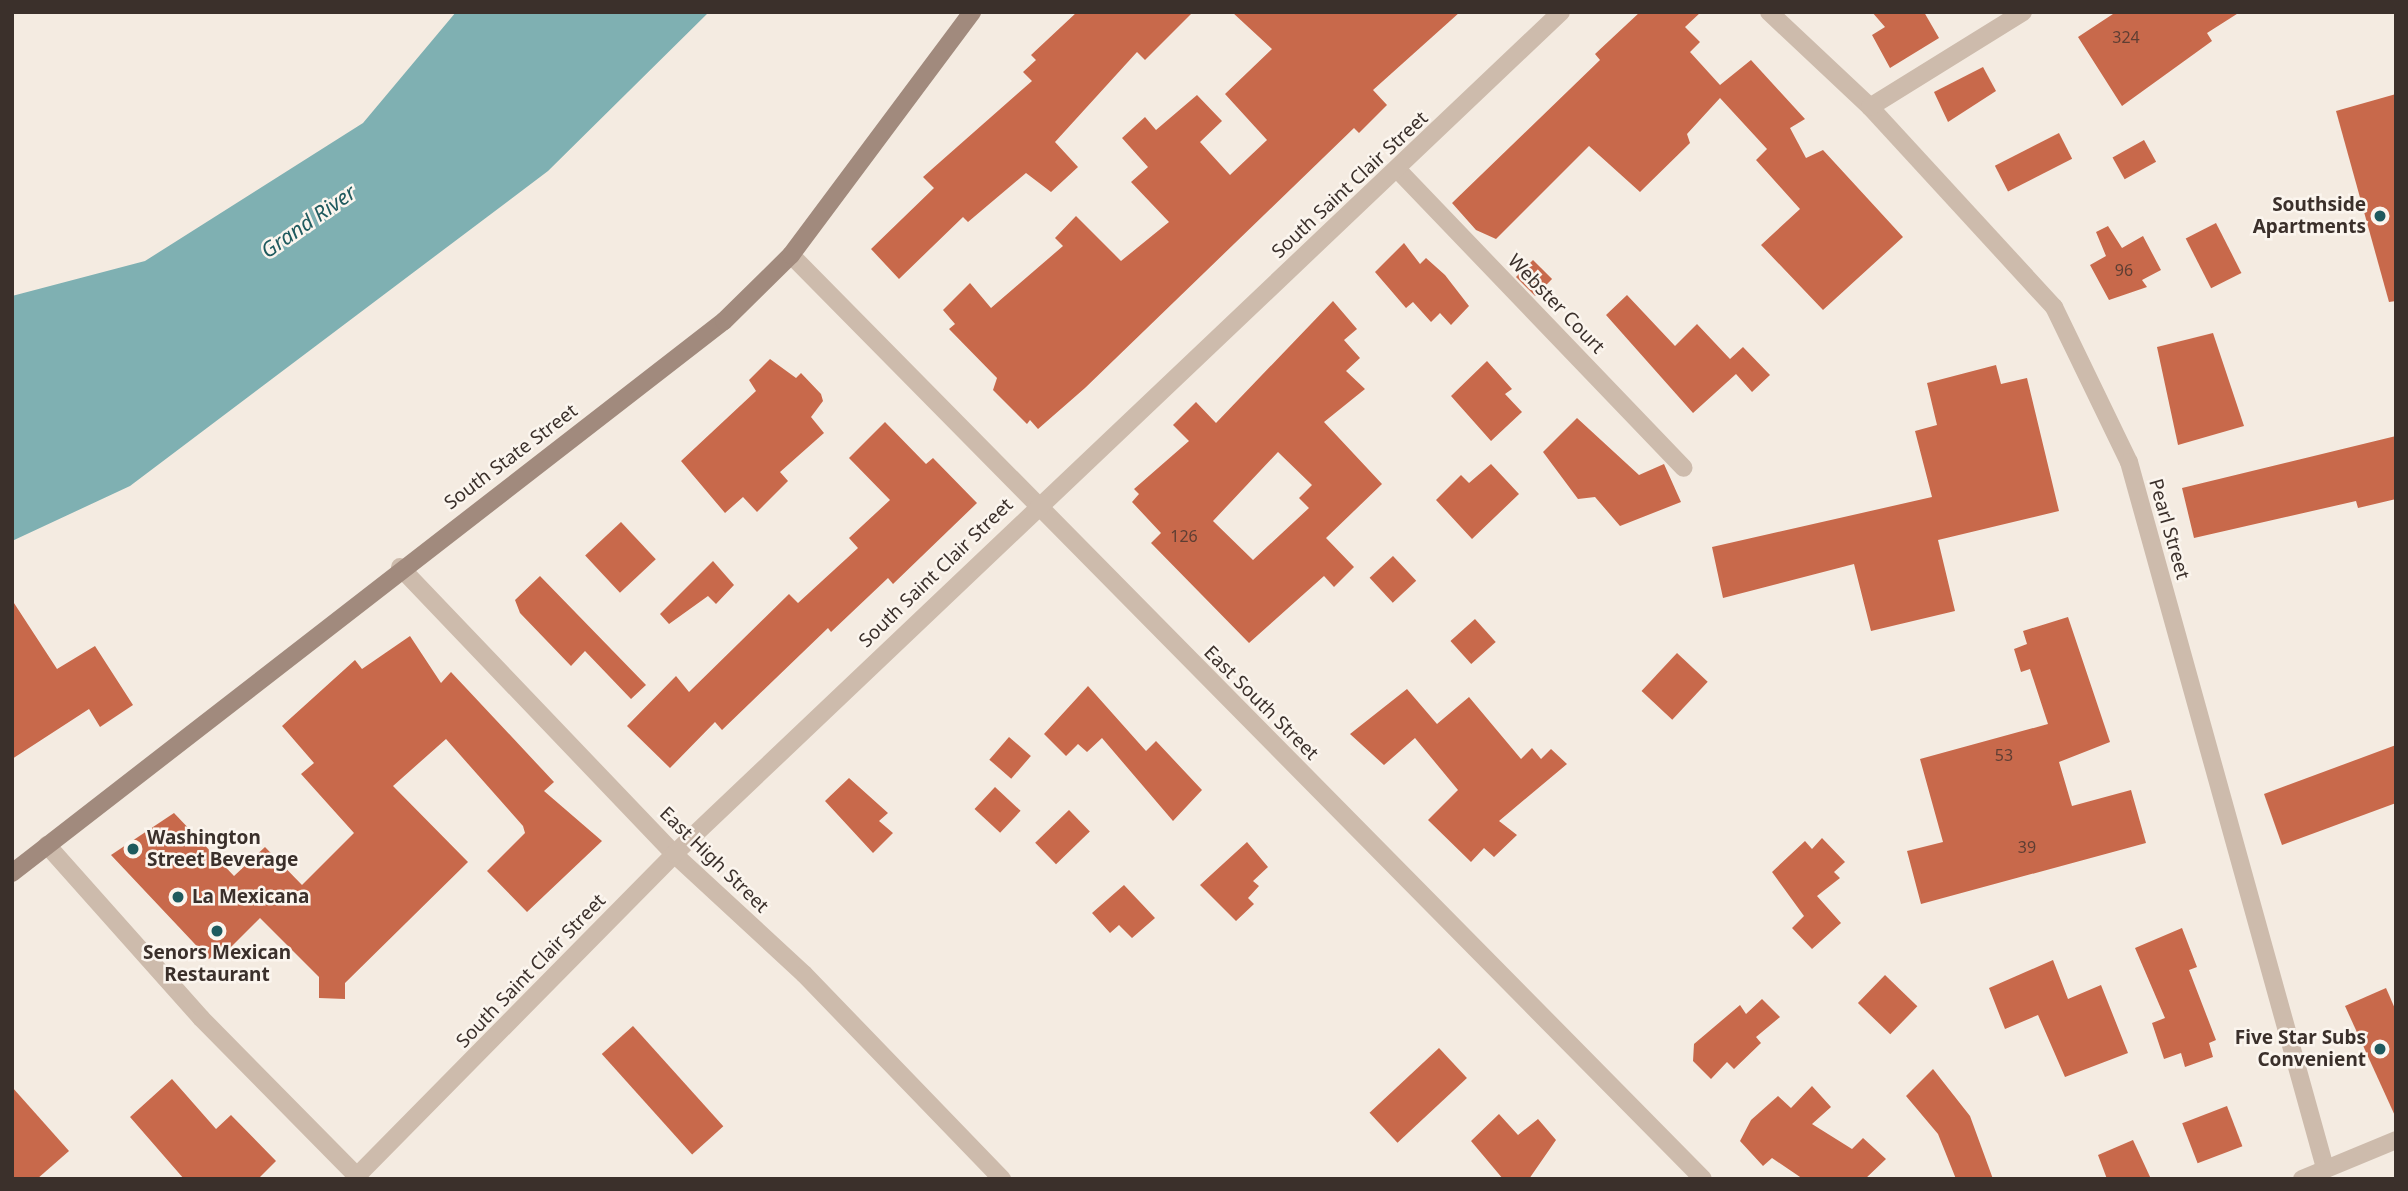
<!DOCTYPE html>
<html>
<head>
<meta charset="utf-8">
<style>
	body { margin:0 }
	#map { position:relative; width:2408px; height:1191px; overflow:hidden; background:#f4ebe1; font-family:"Noto Sans",sans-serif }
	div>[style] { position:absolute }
	.water>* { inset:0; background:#7fb0b2 }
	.building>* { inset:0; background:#c8694b; transform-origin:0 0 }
	.minor>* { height:18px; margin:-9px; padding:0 9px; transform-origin:9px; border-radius:9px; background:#cdbbac }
	.tertiary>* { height:18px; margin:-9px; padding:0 9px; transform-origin:9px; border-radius:9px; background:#cdbbac }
	.secondary>* { height:18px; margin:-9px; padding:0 9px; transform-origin:9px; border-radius:9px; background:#a18a7d }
	.dots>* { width:19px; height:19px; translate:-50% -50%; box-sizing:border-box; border:4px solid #fbf5ee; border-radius:50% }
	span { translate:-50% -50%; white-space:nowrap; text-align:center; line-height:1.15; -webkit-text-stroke:5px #fbf5ee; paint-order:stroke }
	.number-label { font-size:16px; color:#5e3e33 }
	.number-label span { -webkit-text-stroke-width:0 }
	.street-label { font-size:19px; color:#3b302b }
	.poi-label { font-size:19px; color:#3b302b; font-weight:700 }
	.right { translate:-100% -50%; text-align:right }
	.left { translate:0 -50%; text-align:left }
	.water-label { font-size:21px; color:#1f5a5e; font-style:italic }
	.frame { position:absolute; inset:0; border:14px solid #3b302b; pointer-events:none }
</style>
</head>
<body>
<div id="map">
	<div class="water">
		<div style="clip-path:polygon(456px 12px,709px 12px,548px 171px,130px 486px,12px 541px,12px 296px,145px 261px,363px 123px)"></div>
	</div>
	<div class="building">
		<div style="clip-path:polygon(1077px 12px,1193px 12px,1145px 60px,1137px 52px,1055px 142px,1078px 167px,1051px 192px,1026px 173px,968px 222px,963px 217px,899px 279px,871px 249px,934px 188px,923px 177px,1032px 81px,1023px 72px,1036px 60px,1031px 55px)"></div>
		<div style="clip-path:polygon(1232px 12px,1460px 12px,1373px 90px,1387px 105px,1359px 133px,1354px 128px,1085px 388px,1038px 429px,1030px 420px,1027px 424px,993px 390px,997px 378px,949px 329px,955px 324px,943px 310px,970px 283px,991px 308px,1063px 246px,1055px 238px,1076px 216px,1121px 261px,1169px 222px,1131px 182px,1148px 167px,1122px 138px,1145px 117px,1156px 130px,1197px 95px,1222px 121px,1200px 142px,1230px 175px,1267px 140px,1225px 94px,1272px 49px)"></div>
		<div style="clip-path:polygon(1640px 12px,1701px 12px,1685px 27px,1700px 42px,1690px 52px,1720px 85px,1751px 60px,1805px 119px,1790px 128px,1806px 158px,1823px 150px,1903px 237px,1823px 310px,1761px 245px,1800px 209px,1756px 160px,1767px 149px,1720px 98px,1687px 134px,1690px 143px,1640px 192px,1589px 146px,1496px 239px,1476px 230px,1452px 203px,1600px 60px,1595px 54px)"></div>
		<div style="clip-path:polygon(1872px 12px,1924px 12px,1939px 38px,1890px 68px,1872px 35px,1885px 27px)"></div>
		<div style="clip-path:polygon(2116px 12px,2240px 12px,2207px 33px,2212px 41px,2122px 106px,2078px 37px)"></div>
		<div style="clip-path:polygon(1983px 67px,1996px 91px,1948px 122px,1934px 92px)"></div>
		<div style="clip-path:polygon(2396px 94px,2396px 301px,2389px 302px,2336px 111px)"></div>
		<div style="left:2059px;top:133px;width:29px;height:72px;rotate:63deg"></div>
		<div style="left:2144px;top:140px;width:25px;height:36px;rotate:61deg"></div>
		<div style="left:2216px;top:223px;width:56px;height:34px;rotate:63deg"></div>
		<div style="clip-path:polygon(2108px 226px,2122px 248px,2143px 236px,2161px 270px,2142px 280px,2147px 287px,2109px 300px,2090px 265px,2106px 256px,2096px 232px)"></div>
		<div style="clip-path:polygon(1404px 243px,1420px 264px,1426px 258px,1445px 275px,1469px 306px,1451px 325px,1440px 313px,1431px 322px,1413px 302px,1406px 308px,1375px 272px)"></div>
		<div style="left:1533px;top:260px;width:27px;height:24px;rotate:45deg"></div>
		<div style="clip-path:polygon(1627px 295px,1675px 346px,1697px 324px,1730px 359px,1743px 347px,1770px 375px,1752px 392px,1736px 374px,1693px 413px,1606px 315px)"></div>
		<div style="clip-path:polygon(evenodd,1333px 301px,1357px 329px,1344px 340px,1360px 358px,1346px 371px,1365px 389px,1324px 422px,1382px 484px,1326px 538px,1354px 567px,1334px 587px,1324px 576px,1249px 643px,1151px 543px,1161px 533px,1132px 502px,1139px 494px,1134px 489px,1189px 441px,1173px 425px,1196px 402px,1216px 423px,1333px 301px,1278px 452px,1312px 485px,1299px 498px,1309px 508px,1253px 560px,1213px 521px,1278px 452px)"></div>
		<div style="clip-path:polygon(2213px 333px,2244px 426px,2178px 445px,2157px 347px)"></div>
		<div style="clip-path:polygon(770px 359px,796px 378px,801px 373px,821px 394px,823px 401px,811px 417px,824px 433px,780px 472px,788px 481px,757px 512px,743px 497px,725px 513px,681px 461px,756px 391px,749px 380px)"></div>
		<div style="clip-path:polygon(1487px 361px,1512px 389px,1505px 394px,1522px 412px,1491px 441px,1451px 396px)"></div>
		<div style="clip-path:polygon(1996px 365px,2001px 384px,2027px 378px,2059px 511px,1938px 540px,1955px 611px,1871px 631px,1854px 564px,1723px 598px,1712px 547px,1932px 497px,1915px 431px,1937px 425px,1927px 383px)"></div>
		<div style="clip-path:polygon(1577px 418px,1639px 475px,1664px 464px,1681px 502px,1620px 526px,1595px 497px,1578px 499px,1543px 452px)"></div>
		<div style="clip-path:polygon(885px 422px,926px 464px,933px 458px,977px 503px,893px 584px,888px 578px,831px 632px,828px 628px,722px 730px,715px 722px,670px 768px,627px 726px,676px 676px,689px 692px,789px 594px,798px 603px,858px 548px,849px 538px,890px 500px,849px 458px)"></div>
		<div style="clip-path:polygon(2396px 436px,2396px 499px,2358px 508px,2356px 501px,2194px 538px,2182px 488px)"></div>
		<div style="clip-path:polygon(1491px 464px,1519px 494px,1472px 539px,1436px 500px,1461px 475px,1469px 483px)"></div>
		<div style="left:621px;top:522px;width:51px;height:49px;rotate:47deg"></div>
		<div style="left:1393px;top:556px;width:34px;height:32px;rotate:47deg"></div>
		<div style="clip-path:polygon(713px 561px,734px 585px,716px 604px,708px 596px,669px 624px,660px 614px)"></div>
		<div style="clip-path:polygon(540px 576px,646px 685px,631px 699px,585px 651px,571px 666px,520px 613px,515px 600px)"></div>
		<div style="clip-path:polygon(12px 600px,57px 669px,95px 646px,133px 705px,100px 727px,89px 709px,12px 759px)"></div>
		<div style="clip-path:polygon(2068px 617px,2110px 742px,2059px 762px,2072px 806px,2131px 790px,2146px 843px,1921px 904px,1907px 851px,1943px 842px,1920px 759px,2048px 724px,2030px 669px,2021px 672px,2014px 649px,2027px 644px,2023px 631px)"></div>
		<div style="left:1475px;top:619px;width:31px;height:33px;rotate:48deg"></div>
		<div style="clip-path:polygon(410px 636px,441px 683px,451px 672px,554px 782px,544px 791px,602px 841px,527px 912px,487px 871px,525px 833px,523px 826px,446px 739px,393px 786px,468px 862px,345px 983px,345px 999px,319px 998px,319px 977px,260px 918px,219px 959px,215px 953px,209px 959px,111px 855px,174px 813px,234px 876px,265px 847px,302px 885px,354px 833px,301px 774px,314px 763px,282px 726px,355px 660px,362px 669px)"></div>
		<div style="left:1677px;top:653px;width:42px;height:52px;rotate:43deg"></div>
		<div style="clip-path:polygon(1088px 686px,1146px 751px,1156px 741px,1202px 790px,1173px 821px,1102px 738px,1087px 752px,1078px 744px,1066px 756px,1044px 734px)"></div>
		<div style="clip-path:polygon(1407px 689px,1437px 724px,1469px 697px,1521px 759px,1532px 748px,1541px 759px,1551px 749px,1567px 764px,1499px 821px,1517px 835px,1494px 857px,1484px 848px,1471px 862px,1428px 820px,1458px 790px,1415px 738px,1384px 765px,1350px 734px)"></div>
		<div style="left:1009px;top:737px;width:29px;height:30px;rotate:41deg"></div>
		<div style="clip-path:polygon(2396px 745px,2396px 803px,2282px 845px,2264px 794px)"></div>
		<div style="clip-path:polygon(849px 778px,888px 813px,879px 821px,893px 833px,873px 853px,825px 801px)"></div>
		<div style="left:995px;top:787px;width:35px;height:30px;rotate:43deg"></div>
		<div style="left:1069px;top:810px;width:30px;height:47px;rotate:46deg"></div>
		<div style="clip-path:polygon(1822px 838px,1845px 862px,1834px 872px,1840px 878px,1817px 896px,1841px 923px,1812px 949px,1792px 928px,1804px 916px,1772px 872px,1805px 841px,1812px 849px)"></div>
		<div style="clip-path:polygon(1247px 842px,1268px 867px,1253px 881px,1259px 886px,1248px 898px,1254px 904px,1236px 921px,1200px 885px)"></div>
		<div style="clip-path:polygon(1124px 885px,1155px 918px,1132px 938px,1119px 925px,1110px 933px,1092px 913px)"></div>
		<div style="clip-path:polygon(2182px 928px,2197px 967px,2189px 970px,2216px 1040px,2209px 1043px,2213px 1057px,2185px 1067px,2181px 1053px,2164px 1059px,2152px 1023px,2165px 1018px,2135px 948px)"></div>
		<div style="clip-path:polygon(2053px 960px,2068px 999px,2101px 985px,2128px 1053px,2065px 1077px,2038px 1015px,2005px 1029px,1989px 988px)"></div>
		<div style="left:1885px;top:975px;width:45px;height:39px;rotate:44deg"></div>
		<div style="clip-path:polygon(2386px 988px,2396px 1011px,2396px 1118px,2345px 1006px)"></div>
		<div style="clip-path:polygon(1762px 999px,1780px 1017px,1756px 1037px,1761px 1043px,1734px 1069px,1727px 1062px,1711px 1079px,1693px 1061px,1694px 1044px,1740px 1005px,1746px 1014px)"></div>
		<div style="left:633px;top:1026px;width:135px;height:42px;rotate:48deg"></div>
		<div style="left:1439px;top:1048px;width:41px;height:95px;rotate:47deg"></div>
		<div style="clip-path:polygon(1933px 1069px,1970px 1116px,1993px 1179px,1956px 1179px,1938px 1134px,1906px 1096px)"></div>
		<div style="clip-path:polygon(172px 1079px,216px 1129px,231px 1115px,276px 1161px,258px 1179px,184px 1179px,130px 1117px)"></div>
		<div style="clip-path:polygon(1812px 1086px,1831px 1107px,1812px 1124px,1852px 1149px,1863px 1138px,1886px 1159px,1865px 1179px,1803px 1179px,1772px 1158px,1763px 1166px,1740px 1141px,1751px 1120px,1778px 1096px,1791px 1108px)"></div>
		<div style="clip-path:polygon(12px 1087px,69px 1151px,37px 1179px,12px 1179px)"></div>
		<div style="left:2227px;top:1106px;width:43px;height:48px;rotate:69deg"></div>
		<div style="clip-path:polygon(1499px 1114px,1518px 1135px,1538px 1119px,1556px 1140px,1529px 1179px,1503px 1179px,1471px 1141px)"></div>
		<div style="clip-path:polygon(2133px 1140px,2151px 1179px,2107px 1179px,2098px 1155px)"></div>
	</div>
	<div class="minor">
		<div style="left:1769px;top:12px;width:139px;rotate:43.2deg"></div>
		<div style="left:1870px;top:107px;width:272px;rotate:47.4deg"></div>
		<div style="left:2054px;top:307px;width:172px;rotate:64.2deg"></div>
		<div style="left:2129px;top:462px;width:733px;rotate:74.48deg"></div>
		<div style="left:1870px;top:107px;width:180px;rotate:-31.8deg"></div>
		<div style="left:1397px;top:169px;width:414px;rotate:46.2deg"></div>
		<div style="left:791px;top:255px;width:1298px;rotate:45.37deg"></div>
		<div style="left:400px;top:567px;width:397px;rotate:46.3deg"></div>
		<div style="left:674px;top:854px;width:177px;rotate:42.7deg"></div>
		<div style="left:804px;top:974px;width:285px;rotate:46deg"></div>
		<div style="left:47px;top:845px;width:232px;rotate:48.3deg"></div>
		<div style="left:201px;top:1018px;width:226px;rotate:45.4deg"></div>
		<div style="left:354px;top:1179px;width:456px;rotate:-45.4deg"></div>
		<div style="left:674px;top:854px;width:1223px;rotate:-43.51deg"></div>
	</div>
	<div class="tertiary">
		<div style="left:2302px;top:1179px;width:102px;rotate:-22.5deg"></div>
	</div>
	<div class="secondary">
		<div style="left:12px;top:873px;width:901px;rotate:-37.79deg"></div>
		<div style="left:724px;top:321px;width:94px;rotate:-44.6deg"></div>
		<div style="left:791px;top:255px;width:303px;rotate:-53.3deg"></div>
	</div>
	<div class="dots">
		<div style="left:2380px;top:216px;background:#1f5a5e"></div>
		<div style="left:133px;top:849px;background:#1f5a5e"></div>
		<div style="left:178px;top:897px;background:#1f5a5e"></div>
		<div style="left:217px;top:931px;background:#1f5a5e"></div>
		<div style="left:2380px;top:1049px;background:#1f5a5e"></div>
	</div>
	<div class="number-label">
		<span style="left:2126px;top:37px">324</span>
		<span style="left:2124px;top:270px">96</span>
		<span style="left:1184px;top:536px">126</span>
		<span style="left:2004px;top:755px">53</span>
		<span style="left:2027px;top:847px">39</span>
	</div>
	<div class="street-label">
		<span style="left:1350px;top:185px;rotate:-43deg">South Saint Clair Street</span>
		<span style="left:1556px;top:304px;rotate:46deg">Webster Court</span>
		<span style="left:511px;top:457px;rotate:-37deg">South State Street</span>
		<span style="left:2169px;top:529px;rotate:74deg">Pearl Street</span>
		<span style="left:936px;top:573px;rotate:-44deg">South Saint Clair Street</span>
		<span style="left:1261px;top:703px;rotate:45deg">East South Street</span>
		<span style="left:714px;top:860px;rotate:44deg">East High Street</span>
		<span style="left:531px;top:971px;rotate:-46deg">South Saint Clair Street</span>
	</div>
	<div class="poi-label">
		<span class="right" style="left:2366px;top:216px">Southside<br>Apartments</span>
		<span class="left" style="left:147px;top:849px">Washington<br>Street Beverage</span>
		<span class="left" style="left:192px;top:897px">La Mexicana</span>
		<span style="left:217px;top:964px">Senors Mexican<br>Restaurant</span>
		<span class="right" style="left:2366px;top:1049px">Five Star Subs<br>Convenient</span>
	</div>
	<div class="water-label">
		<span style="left:308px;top:221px;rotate:-35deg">Grand River</span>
	</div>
	<div class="frame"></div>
</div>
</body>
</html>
